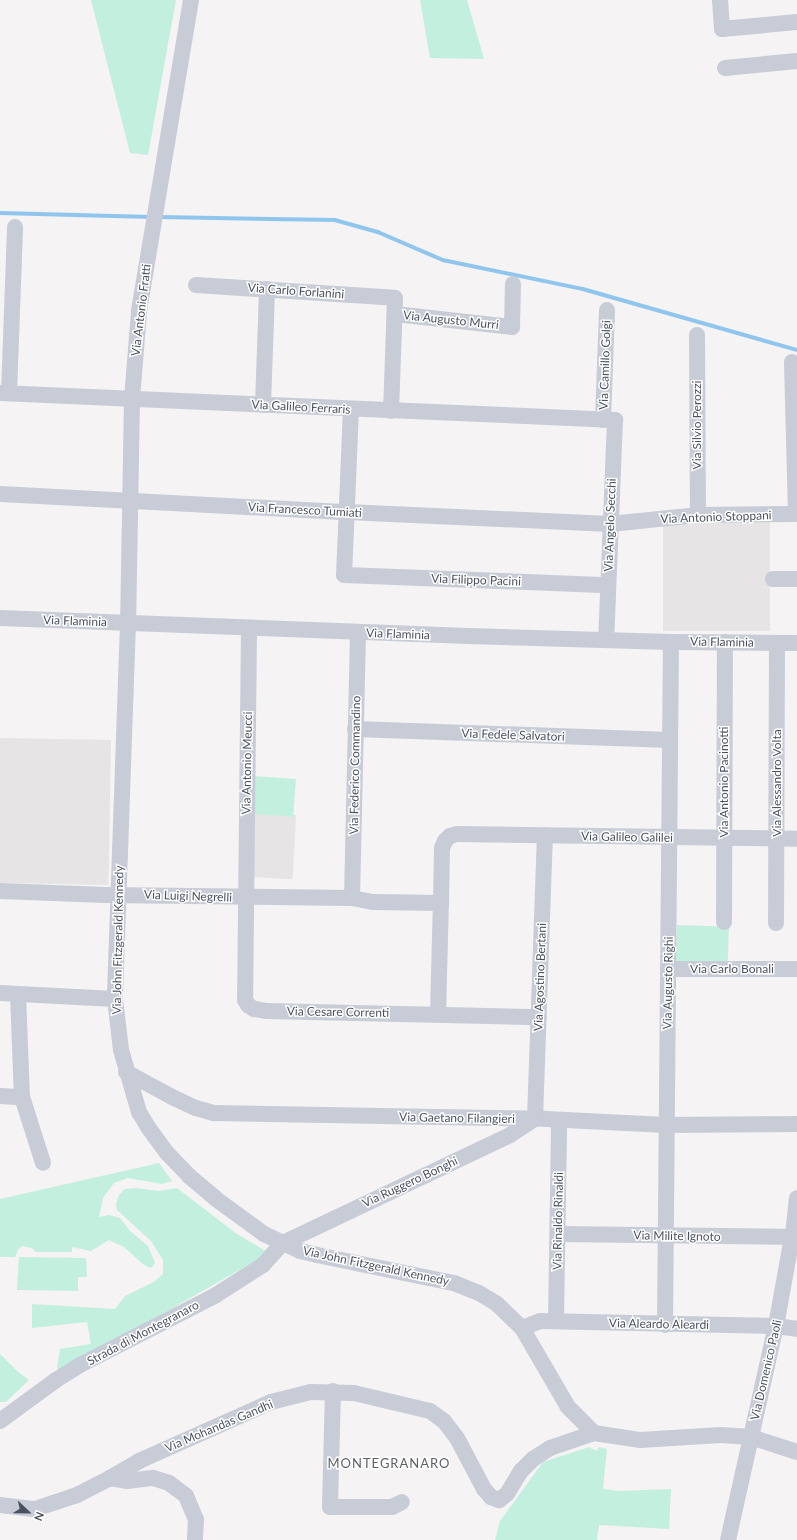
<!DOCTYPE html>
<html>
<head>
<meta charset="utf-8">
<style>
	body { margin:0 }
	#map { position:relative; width:797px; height:1540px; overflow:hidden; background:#f5f3f3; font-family:Lato,sans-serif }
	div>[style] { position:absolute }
	.education>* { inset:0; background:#e6e4e5; transform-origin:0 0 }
	.green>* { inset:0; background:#c3f0de; transform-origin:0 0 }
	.stream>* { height:3.5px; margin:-1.75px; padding:0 1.75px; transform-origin:1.75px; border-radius:1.75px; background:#90c6ed }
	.minor>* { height:16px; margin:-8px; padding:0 8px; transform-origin:8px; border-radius:8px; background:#c7ccd7 }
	span { translate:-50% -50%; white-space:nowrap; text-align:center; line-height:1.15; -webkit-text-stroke:3px #fff; paint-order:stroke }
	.street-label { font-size:12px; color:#4a5160 }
	.neighbourhood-label { font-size:13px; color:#5f6168; letter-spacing:1px }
	.north { position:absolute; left:8px; top:1492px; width:40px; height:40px; -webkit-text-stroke:3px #fff; paint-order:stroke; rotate:112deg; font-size:11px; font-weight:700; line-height:16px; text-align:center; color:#4a5160 }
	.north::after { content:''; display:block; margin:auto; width:14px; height:18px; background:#4a5160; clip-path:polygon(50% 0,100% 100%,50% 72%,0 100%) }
</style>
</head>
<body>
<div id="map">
	<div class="education">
		<div style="left:770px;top:521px;width:110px;height:107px;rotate:90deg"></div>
		<div style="left:0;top:738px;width:111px;height:145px;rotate:1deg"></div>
		<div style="left:251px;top:813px;width:45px;height:64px;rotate:3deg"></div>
	</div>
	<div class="green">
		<div style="clip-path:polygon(91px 0,176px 0,148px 155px,130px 153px)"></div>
		<div style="clip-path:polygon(420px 0,467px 0,484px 59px,430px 58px)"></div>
		<div style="left:254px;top:776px;width:42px;height:38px;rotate:4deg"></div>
		<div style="left:677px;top:925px;width:52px;height:36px;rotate:2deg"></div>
		<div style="clip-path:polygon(159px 1163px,172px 1181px,162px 1184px,128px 1178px,114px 1183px,103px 1198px,99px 1217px,109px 1215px,120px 1218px,130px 1231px,148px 1246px,155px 1263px,151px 1268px,144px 1265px,124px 1247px,109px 1240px,91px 1251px,72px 1247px,72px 1252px,36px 1252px,32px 1248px,22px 1246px,18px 1250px,15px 1257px,0 1257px,0 1199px)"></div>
		<div style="clip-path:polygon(136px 1188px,159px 1191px,177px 1188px,237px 1234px,269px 1253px,59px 1373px,57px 1367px,60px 1349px,91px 1344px,87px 1322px,32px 1328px,32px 1304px,115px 1309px,125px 1296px,154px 1282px,163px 1274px,163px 1260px,151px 1241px,117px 1210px,116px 1204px,119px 1195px,125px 1189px)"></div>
		<div style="clip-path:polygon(19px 1257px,86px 1258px,87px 1277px,78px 1277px,78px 1291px,17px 1290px)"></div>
		<div style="clip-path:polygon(0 1354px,16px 1370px,29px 1380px,6px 1402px,0 1402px)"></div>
		<div style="clip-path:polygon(589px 1447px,597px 1451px,599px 1447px,607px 1449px,603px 1489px,619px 1491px,671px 1489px,669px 1529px,599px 1525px,597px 1540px,495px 1540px,500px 1521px,543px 1462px)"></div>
	</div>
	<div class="stream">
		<div style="left:0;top:213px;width:151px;rotate:1.5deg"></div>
		<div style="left:159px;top:217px;width:176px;rotate:1deg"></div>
		<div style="left:335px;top:220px;width:45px;rotate:15.6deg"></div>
		<div style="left:378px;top:232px;width:71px;rotate:23.3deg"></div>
		<div style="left:443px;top:260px;width:143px;rotate:11.7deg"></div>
		<div style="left:583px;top:289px;width:223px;rotate:15.9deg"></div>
	</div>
	<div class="minor">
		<div style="left:191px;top:0;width:316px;rotate:99.5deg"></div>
		<div style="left:139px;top:312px;width:87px;rotate:94.6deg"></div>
		<div style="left:132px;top:399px;width:224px;rotate:91deg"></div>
		<div style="left:128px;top:623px;width:376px;rotate:92deg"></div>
		<div style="left:115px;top:999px;width:51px;rotate:83.3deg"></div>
		<div style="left:121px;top:1050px;width:65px;rotate:73.8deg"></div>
		<div style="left:139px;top:1112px;width:17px;rotate:59deg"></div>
		<div style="left:148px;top:1127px;width:32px;rotate:54deg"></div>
		<div style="left:167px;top:1153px;width:32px;rotate:46deg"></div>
		<div style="left:189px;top:1176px;width:35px;rotate:40deg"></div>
		<div style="left:216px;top:1199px;width:59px;rotate:36.1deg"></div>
		<div style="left:264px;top:1234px;width:40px;rotate:25deg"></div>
		<div style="left:300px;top:1251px;width:17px;rotate:13deg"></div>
		<div style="left:317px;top:1255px;width:140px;rotate:11.6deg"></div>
		<div style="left:454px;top:1283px;width:27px;rotate:22deg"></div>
		<div style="left:479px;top:1293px;width:21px;rotate:31deg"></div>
		<div style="left:497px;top:1304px;width:35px;rotate:44deg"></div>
		<div style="left:522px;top:1328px;width:91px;rotate:59.8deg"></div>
		<div style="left:568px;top:1407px;width:37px;rotate:45deg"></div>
		<div style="left:594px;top:1433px;width:47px;rotate:8.7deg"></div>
		<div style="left:640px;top:1440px;width:81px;rotate:-3.5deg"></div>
		<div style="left:721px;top:1435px;width:30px;rotate:4deg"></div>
		<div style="left:751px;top:1437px;width:48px;rotate:18.1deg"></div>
		<div style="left:720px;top:0;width:29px;rotate:86deg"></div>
		<div style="left:722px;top:29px;width:75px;rotate:-5.3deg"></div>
		<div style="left:725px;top:68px;width:72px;rotate:-5.6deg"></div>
		<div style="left:196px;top:285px;width:199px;rotate:3.7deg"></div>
		<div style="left:395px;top:298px;width:113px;rotate:92deg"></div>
		<div style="left:395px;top:314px;width:118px;rotate:6.3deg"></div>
		<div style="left:512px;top:327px;width:43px;rotate:-88.7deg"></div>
		<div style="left:697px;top:335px;width:180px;rotate:89.7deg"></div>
		<div style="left:792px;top:362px;width:152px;rotate:88.5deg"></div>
		<div style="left:0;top:393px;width:616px;rotate:2.51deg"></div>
		<div style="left:615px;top:420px;width:220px;rotate:92.3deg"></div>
		<div style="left:9px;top:393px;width:166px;rotate:-87.9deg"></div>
		<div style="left:263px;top:405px;width:116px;rotate:-88deg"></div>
		<div style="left:351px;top:409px;width:166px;rotate:92.4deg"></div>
		<div style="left:344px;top:575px;width:264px;rotate:2.2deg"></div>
		<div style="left:603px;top:420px;width:110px;rotate:-87.9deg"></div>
		<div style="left:0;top:494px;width:347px;rotate:3deg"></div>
		<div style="left:347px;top:512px;width:263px;rotate:2.6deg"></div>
		<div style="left:610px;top:524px;width:88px;rotate:-5.8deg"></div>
		<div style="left:698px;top:515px;width:99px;rotate:-0.6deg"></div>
		<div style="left:773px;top:579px;width:24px"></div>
		<div style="left:0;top:618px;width:468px;rotate:2.2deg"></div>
		<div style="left:468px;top:636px;width:203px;rotate:1.7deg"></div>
		<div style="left:671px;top:642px;width:126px;rotate:0.5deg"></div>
		<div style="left:249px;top:628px;width:372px;rotate:90.6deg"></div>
		<div style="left:245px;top:1000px;width:6px;rotate:59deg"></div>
		<div style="left:248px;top:1005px;width:7px;rotate:34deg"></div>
		<div style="left:254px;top:1009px;width:12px;rotate:9deg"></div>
		<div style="left:266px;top:1011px;width:273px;rotate:1.3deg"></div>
		<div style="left:355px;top:729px;width:315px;rotate:2deg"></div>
		<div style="left:0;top:891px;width:105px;rotate:2.2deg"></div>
		<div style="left:105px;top:895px;width:247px;rotate:0.7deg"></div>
		<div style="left:352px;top:898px;width:21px;rotate:11deg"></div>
		<div style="left:373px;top:902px;width:68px;rotate:0.8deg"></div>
		<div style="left:441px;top:903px;width:55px;rotate:-89deg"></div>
		<div style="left:442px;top:848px;width:8px;rotate:-67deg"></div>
		<div style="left:445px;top:841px;width:7px;rotate:-45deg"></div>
		<div style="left:450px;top:836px;width:7px;rotate:-16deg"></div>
		<div style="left:457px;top:834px;width:340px;rotate:0.8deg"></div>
		<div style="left:352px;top:898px;width:266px;rotate:-88.7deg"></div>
		<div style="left:724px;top:922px;width:280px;rotate:-89.8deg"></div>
		<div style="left:776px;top:923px;width:280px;rotate:-89.8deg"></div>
		<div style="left:668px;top:969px;width:129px"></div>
		<div style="left:0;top:993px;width:115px;rotate:3deg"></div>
		<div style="left:18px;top:994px;width:103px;rotate:87.8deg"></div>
		<div style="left:22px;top:1097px;width:69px;rotate:72.3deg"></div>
		<div style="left:438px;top:1014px;width:111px;rotate:-88.5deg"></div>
		<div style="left:126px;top:1072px;width:52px;rotate:28.5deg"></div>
		<div style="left:172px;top:1097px;width:26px;rotate:25deg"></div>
		<div style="left:196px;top:1108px;width:19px;rotate:16deg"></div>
		<div style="left:214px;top:1113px;width:332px;rotate:1deg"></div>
		<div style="left:546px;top:1119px;width:120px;rotate:2.9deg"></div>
		<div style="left:666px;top:1125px;width:131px;rotate:-0.4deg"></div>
		<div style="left:0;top:1096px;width:22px;rotate:3deg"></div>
		<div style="left:535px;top:1119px;width:284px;rotate:-88deg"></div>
		<div style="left:558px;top:1234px;width:239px;rotate:0.7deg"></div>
		<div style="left:556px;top:1321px;width:201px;rotate:-89.1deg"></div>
		<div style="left:665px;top:1325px;width:683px;rotate:-89.5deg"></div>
		<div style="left:522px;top:1328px;width:19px;rotate:-21deg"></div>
		<div style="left:540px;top:1321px;width:236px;rotate:1.2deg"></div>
		<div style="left:776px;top:1326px;width:21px;rotate:8deg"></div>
		<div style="left:333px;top:1391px;width:116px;rotate:91.5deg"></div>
		<div style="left:330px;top:1507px;width:62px"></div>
		<div style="left:392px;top:1507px;width:11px;rotate:-27deg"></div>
		<div style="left:0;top:1421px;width:69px;rotate:-36.2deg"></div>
		<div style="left:56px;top:1380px;width:28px;rotate:-32deg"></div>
		<div style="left:80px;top:1365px;width:153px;rotate:-27.2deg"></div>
		<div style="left:216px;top:1295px;width:56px;rotate:-32.6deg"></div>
		<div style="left:263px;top:1265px;width:30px;rotate:-48deg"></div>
		<div style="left:283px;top:1243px;width:251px;rotate:-25.4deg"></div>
		<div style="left:510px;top:1135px;width:30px;rotate:-33deg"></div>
		<div style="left:110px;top:1478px;width:17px;rotate:10deg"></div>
		<div style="left:127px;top:1481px;width:26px;rotate:-7deg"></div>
		<div style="left:153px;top:1478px;width:17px;rotate:17deg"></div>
		<div style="left:169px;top:1483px;width:21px;rotate:37deg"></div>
		<div style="left:186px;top:1496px;width:25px;rotate:67deg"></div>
		<div style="left:196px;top:1519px;width:21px;rotate:93deg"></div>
		<div style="left:0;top:1505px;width:35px;rotate:7deg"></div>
		<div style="left:35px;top:1509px;width:44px;rotate:-18.4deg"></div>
		<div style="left:77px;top:1495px;width:37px;rotate:-27deg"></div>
		<div style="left:110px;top:1478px;width:34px;rotate:-30deg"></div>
		<div style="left:139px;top:1461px;width:145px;rotate:-24.1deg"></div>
		<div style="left:271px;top:1402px;width:41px;rotate:-14deg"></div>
		<div style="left:311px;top:1392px;width:43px;rotate:1.3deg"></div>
		<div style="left:354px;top:1393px;width:78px;rotate:13.3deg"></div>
		<div style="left:430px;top:1411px;width:17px;rotate:36deg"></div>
		<div style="left:444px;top:1421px;width:21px;rotate:53deg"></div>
		<div style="left:457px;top:1438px;width:58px;rotate:62.1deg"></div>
		<div style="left:484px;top:1489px;width:11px;rotate:49deg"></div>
		<div style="left:491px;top:1497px;width:9px;rotate:21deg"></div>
		<div style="left:499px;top:1500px;width:10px;rotate:-37deg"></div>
		<div style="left:507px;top:1494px;width:27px;rotate:-59deg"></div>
		<div style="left:521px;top:1471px;width:17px;rotate:-45deg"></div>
		<div style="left:533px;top:1459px;width:20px;rotate:-33deg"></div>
		<div style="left:550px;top:1448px;width:46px;rotate:-18.8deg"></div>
		<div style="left:728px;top:1540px;width:219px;rotate:-77.4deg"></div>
		<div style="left:776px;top:1326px;width:102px;rotate:-79.8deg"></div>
		<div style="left:794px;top:1226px;width:28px;rotate:-84deg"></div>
	</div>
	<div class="street-label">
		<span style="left:296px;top:291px;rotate:4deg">Via Carlo Forlanini</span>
		<span style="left:141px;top:310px;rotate:-83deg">Via Antonio Fratti</span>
		<span style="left:451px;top:320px;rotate:6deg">Via Augusto Murri</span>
		<span style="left:605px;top:365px;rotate:-88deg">Via Camillo Golgi</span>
		<span style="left:301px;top:407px;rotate:3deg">Via Galileo Ferraris</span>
		<span style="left:697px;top:425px;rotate:-90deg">Via Silvio Perozzi</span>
		<span style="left:305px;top:510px;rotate:3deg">Via Francesco Tumiati</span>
		<span style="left:716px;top:517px;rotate:-2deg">Via Antonio Stoppani</span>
		<span style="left:610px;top:525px;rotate:-88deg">Via Angelo Secchi</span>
		<span style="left:476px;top:580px;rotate:2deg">Via Filippo Pacini</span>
		<span style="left:75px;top:621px;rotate:2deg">Via Flaminia</span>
		<span style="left:398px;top:634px;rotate:2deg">Via Flaminia</span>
		<span style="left:722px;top:642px;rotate:1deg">Via Flaminia</span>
		<span style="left:513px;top:735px;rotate:2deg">Via Fedele Salvatori</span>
		<span style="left:247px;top:763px;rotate:-89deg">Via Antonio Meucci</span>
		<span style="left:355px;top:765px;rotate:-89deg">Via Federico Commandino</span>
		<span style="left:724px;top:782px;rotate:-90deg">Via Antonio Pacinotti</span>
		<span style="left:777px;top:783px;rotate:-90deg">Via Alessandro Volta</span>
		<span style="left:627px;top:837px;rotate:1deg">Via Galileo Galilei</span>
		<span style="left:188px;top:896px;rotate:2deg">Via Luigi Negrelli</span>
		<span style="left:118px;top:940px;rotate:-89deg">Via John Fitzgerald Kennedy</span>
		<span style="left:732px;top:969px">Via Carlo Bonali</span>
		<span style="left:540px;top:977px;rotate:-88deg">Via Agostino Bertani</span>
		<span style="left:668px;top:983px;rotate:-89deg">Via Augusto Righi</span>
		<span style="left:338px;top:1012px;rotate:1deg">Via Cesare Correnti</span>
		<span style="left:457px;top:1118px;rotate:1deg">Via Gaetano Filangieri</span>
		<span style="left:410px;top:1182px;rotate:-25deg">Via Ruggero Bonghi</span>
		<span style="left:558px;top:1221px;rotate:-89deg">Via Rinaldo Rinaldi</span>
		<span style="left:677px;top:1236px;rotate:1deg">Via Milite Ignoto</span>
		<span style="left:376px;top:1266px;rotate:12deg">Via John Fitzgerald Kennedy</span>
		<span style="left:659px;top:1324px;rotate:1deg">Via Aleardo Aleardi</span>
		<span style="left:143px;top:1333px;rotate:-28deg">Strada di Montegranaro</span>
		<span style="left:766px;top:1370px;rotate:-77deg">Via Domenico Paoli</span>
		<span style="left:219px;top:1426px;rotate:-23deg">Via Mohandas Gandhi</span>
	</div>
	<div class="neighbourhood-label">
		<span style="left:389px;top:1463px">MONTEGRANARO</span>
	</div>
	<div class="north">N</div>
</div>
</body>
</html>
